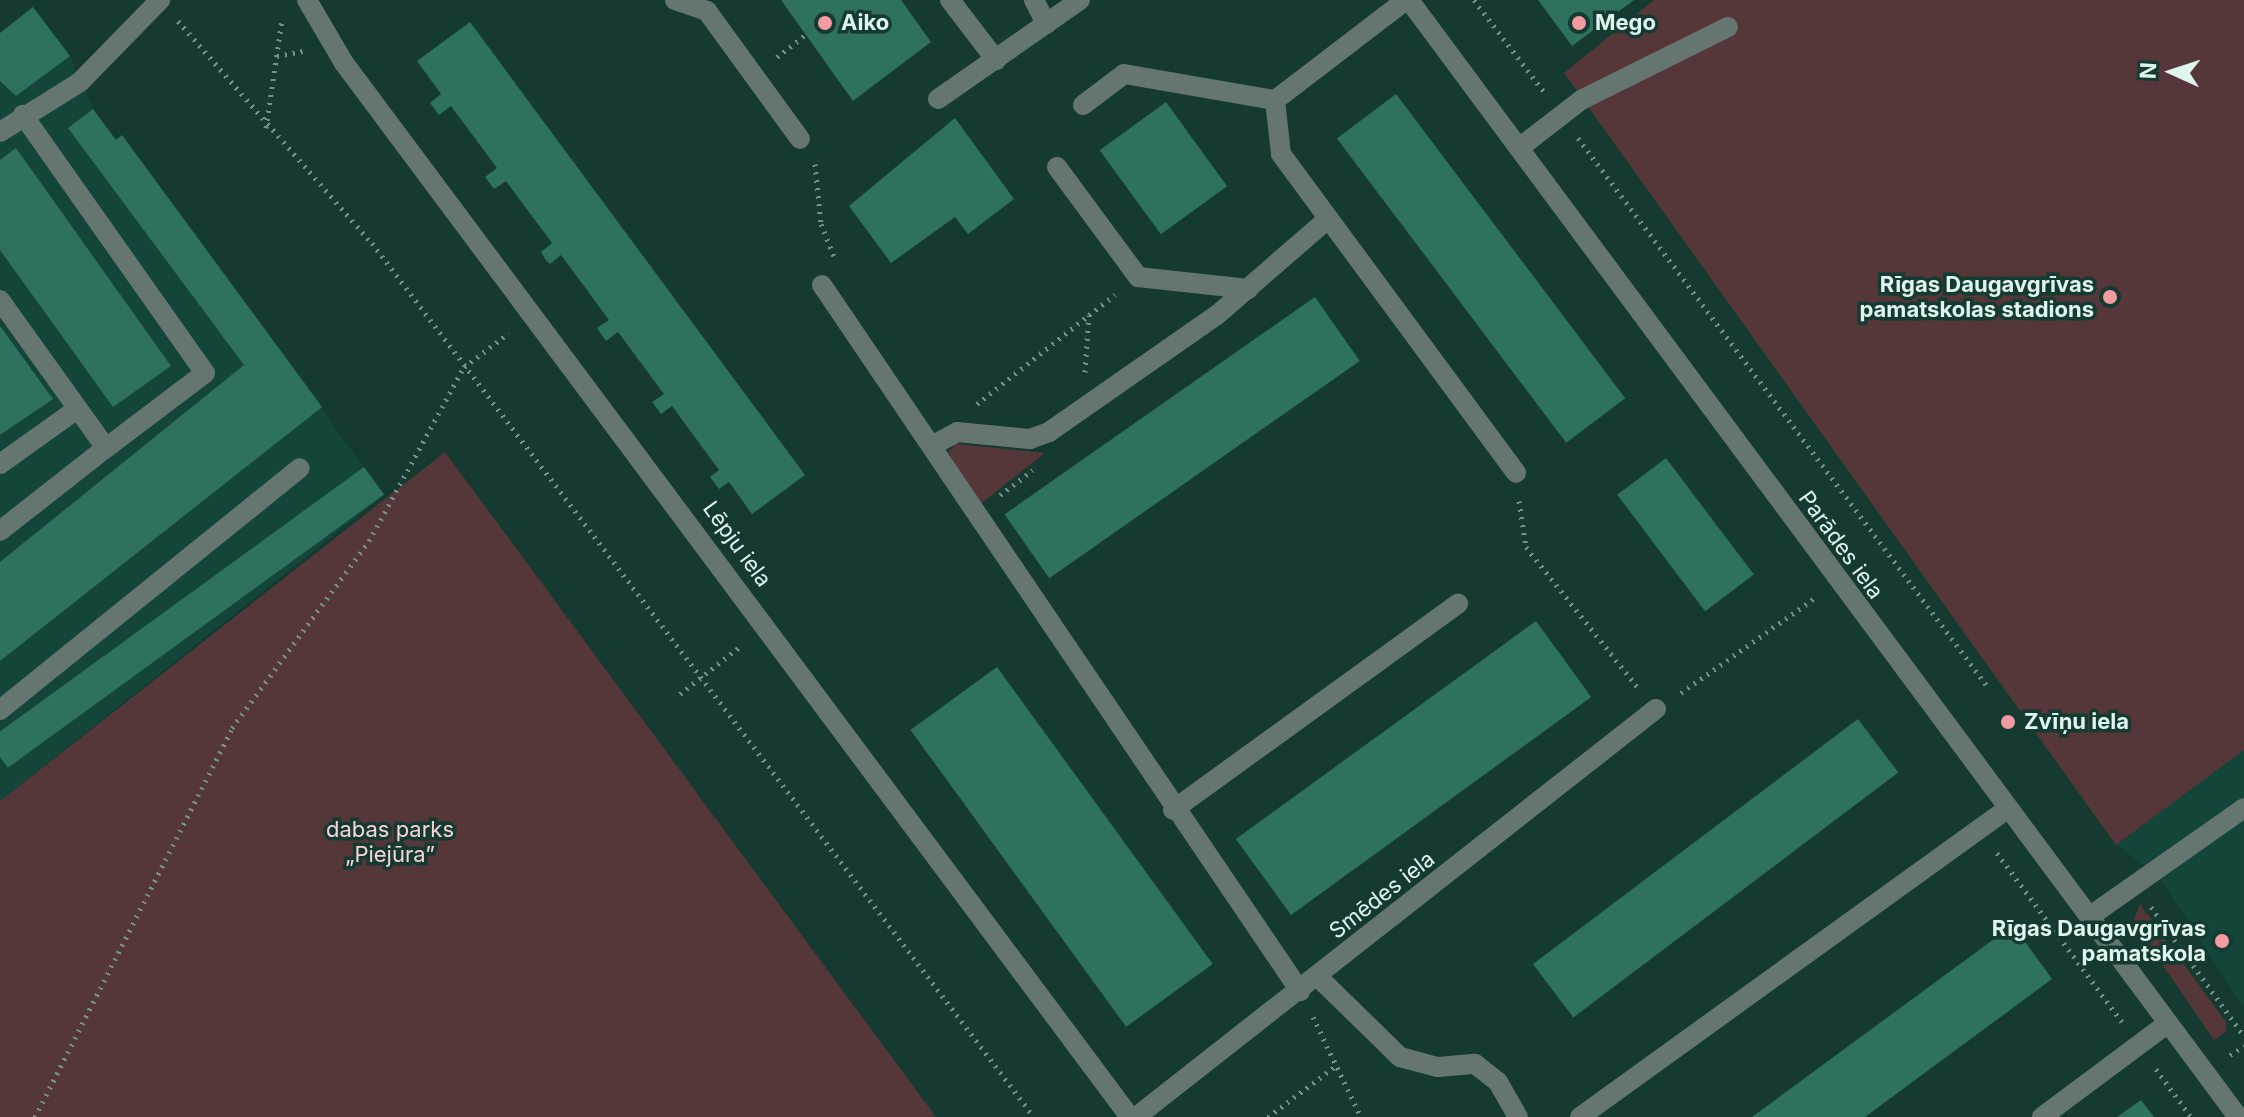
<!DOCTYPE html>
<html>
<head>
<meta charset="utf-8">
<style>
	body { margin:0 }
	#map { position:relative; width:2244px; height:1117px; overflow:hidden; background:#143a31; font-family:Inter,sans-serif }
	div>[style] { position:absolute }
	.built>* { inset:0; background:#13453a }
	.green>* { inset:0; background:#553739 }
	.building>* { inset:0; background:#2f7161; transform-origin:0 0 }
	.path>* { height:5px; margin-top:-2.5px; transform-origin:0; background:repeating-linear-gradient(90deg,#74928a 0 2px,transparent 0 8px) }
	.minor>* { height:20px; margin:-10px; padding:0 10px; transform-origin:10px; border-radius:10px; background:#657570 }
	.dots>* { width:22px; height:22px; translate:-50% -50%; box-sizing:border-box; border:4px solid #143a31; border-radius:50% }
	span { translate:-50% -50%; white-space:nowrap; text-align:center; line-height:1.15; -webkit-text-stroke:7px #143a31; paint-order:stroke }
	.poi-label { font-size:22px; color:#e0f4ee; font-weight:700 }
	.left { translate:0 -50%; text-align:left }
	.right { translate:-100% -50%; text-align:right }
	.street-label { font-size:22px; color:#e0f4ee }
	.park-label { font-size:22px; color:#f8d3d5 }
	.north { position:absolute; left:2132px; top:32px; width:80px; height:80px; -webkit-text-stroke:6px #143a31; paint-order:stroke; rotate:273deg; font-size:22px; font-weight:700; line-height:32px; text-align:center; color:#e0f4ee }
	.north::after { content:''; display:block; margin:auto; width:28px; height:36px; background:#e0f4ee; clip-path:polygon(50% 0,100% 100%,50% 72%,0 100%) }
</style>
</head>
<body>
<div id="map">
	<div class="built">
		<div style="clip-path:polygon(33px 7px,70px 56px,93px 109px,115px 140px,122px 135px,384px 495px,0 801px,0 33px)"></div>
		<div style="clip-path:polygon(2244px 750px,2244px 1008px,2157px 874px,2116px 845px)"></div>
	</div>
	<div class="green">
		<div style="clip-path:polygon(1654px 0,2244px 0,2244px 750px,2116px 845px,1564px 73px)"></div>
		<div style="clip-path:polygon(956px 444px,1045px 453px,979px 505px,948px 452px)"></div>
		<div style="clip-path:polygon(445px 452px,936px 1117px,0 1117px,0 801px)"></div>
		<div style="clip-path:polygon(2140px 904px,2226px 1022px,2226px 1032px,2214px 1040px,2133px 922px)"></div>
	</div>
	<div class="building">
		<div style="clip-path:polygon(781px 0,901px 0,931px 42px,853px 101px)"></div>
		<div style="clip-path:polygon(1538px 0,1634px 0,1572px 46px)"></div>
		<div style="clip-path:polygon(33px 7px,70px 56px,16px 96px,0 81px,0 33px)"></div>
		<div style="clip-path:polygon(470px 22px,805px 475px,752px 514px,729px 482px,719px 489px,710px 477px,719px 470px,672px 406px,661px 414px,652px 402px,664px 394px,618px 332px,606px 341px,601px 334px,597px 328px,609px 320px,561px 255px,550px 264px,545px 259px,541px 252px,552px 243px,506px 181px,494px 189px,485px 177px,497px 168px,451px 106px,439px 115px,430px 103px,441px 94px,417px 61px)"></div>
		<div style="left:1396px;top:94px;width:381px;height:74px;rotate:53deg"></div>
		<div style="left:1166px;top:102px;width:104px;height:82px;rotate:54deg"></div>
		<div style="clip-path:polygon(93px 109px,116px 140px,122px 135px,322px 407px,0 661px,0 562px,244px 365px,68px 128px)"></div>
		<div style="clip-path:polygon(955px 118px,1014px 199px,968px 234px,955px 217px,891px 263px,849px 206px)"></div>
		<div style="clip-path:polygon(16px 148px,171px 366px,113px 407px,0 250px,0 160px)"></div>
		<div style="left:1315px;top:297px;width:78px;height:379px;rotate:55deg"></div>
		<div style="clip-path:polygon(0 326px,53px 399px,0 435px)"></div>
		<div style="left:1666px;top:458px;width:146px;height:61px;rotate:53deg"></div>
		<div style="left:364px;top:467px;width:34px;height:465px;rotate:54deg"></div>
		<div style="left:1536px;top:621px;width:94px;height:371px;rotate:54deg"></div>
		<div style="left:997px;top:667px;width:367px;height:107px;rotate:54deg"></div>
		<div style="left:1858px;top:719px;width:67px;height:407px;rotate:53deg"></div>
		<div style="clip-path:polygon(2013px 925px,2052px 979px,1865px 1117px,1752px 1117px)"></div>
		<div style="clip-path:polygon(2141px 1100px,2154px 1117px,2117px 1117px)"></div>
	</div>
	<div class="path">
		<div style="left:1474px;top:0;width:116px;rotate:52.7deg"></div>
		<div style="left:178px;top:21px;width:295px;rotate:48.9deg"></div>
		<div style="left:372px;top:243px;width:1096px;rotate:52.86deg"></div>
		<div style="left:277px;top:56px;width:26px;rotate:-11deg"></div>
		<div style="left:777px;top:57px;width:37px;rotate:-38deg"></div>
		<div style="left:266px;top:128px;width:110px;rotate:-81.6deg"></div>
		<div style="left:1578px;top:138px;width:684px;rotate:53.26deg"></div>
		<div style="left:815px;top:164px;width:60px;rotate:84.3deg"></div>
		<div style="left:821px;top:224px;width:37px;rotate:68deg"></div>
		<div style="left:1085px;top:372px;width:57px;rotate:-86deg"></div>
		<div style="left:1089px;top:315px;width:33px;rotate:-38deg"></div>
		<div style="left:977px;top:404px;width:143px;rotate:-38.5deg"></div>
		<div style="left:1000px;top:495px;width:41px;rotate:-37.1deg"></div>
		<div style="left:1519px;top:501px;width:47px;rotate:81.3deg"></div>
		<div style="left:1526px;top:547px;width:180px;rotate:51.5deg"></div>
		<div style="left:1681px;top:693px;width:166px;rotate:-35.4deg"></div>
		<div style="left:680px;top:694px;width:79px;rotate:-38.3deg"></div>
		<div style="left:1997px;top:853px;width:210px;rotate:53.5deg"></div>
		<div style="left:2151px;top:907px;width:159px;rotate:54.2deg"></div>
		<div style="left:1313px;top:1017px;width:111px;rotate:64.4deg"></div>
		<div style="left:2230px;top:1055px;width:17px;rotate:-33deg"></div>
		<div style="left:2156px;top:1069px;width:59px;rotate:53.9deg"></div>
		<div style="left:35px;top:1117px;width:436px;rotate:-63.1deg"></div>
		<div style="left:232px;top:728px;width:232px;rotate:-53.8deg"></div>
		<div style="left:369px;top:541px;width:198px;rotate:-61.4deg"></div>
		<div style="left:464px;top:367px;width:56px;rotate:-37.1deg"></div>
		<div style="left:1268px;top:1117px;width:86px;rotate:-37deg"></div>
	</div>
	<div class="minor">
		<div style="left:307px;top:0;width:73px;rotate:59.6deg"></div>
		<div style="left:344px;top:63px;width:1315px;rotate:53.29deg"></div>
		<div style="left:675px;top:0;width:34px;rotate:19deg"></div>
		<div style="left:707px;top:11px;width:158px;rotate:54deg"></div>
		<div style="left:950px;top:0;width:76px;rotate:52.5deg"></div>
		<div style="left:1034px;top:0;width:27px;rotate:63deg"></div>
		<div style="left:1406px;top:0;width:165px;rotate:142.6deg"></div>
		<div style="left:1275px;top:100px;width:54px;rotate:83.7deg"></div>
		<div style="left:1281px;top:154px;width:396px;rotate:53.6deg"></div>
		<div style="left:1409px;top:0;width:1391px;rotate:53.42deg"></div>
		<div style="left:938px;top:99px;width:173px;rotate:-34.9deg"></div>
		<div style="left:1083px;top:105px;width:51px;rotate:-37.1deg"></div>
		<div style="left:1124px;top:74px;width:153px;rotate:9.8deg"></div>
		<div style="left:0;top:132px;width:94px;rotate:-32deg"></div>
		<div style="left:80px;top:82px;width:115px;rotate:-45.7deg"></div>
		<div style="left:1519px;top:148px;width:78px;rotate:-37.7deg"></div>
		<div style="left:1581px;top:100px;width:164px;rotate:-26.4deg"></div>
		<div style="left:1057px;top:167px;width:137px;rotate:53.6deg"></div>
		<div style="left:1138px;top:277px;width:111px;rotate:6.2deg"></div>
		<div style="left:822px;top:285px;width:853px;rotate:55.9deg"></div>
		<div style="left:0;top:300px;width:182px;rotate:54.4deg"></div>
		<div style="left:106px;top:448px;width:124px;rotate:-37.1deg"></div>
		<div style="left:205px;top:373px;width:316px;rotate:-125.2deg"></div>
		<div style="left:933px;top:445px;width:27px;rotate:-28deg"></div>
		<div style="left:957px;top:432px;width:73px;rotate:5.5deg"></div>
		<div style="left:1030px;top:439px;width:20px;rotate:-20deg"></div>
		<div style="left:1049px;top:432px;width:205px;rotate:-34.9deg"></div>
		<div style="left:1217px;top:315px;width:147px;rotate:-40.9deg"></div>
		<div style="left:0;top:464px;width:95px;rotate:-35.5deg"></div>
		<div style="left:0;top:531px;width:135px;rotate:-38.1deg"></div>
		<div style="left:0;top:710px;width:385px;rotate:-38.9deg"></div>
		<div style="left:1173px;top:810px;width:352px;rotate:-35.9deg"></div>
		<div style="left:2089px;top:917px;width:189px;rotate:-35.1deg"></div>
		<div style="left:1318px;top:977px;width:115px;rotate:44.3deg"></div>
		<div style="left:1400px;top:1057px;width:39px;rotate:15deg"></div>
		<div style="left:1438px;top:1067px;width:37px;rotate:-5deg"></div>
		<div style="left:1475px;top:1064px;width:29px;rotate:38deg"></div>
		<div style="left:1498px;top:1082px;width:40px;rotate:60.3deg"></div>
		<div style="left:1136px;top:1117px;width:661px;rotate:-38.12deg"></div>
		<div style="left:1580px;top:1117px;width:526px;rotate:-35.8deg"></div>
		<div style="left:2042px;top:1117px;width:157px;rotate:-36.7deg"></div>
	</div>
	<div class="dots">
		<div style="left:825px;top:23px;background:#f49aa1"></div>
		<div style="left:1579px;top:23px;background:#f49aa1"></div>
		<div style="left:2110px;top:297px;background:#f49aa1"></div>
		<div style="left:2008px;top:722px;background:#f49aa1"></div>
		<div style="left:2222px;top:941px;background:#f49aa1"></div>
	</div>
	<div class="poi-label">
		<span class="left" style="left:841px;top:23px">Aiko</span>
		<span class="left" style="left:1595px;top:23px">Mego</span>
		<span class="right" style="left:2094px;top:297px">Rīgas Daugavgrīvas<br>pamatskolas stadions</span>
		<span class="left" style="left:2024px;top:722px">Zvīņu iela</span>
		<span class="right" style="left:2206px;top:941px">Rīgas Daugavgrīvas<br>pamatskola</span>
	</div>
	<div class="street-label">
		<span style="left:737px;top:544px;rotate:54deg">Lēpju iela</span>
		<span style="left:1841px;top:545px;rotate:54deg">Parādes iela</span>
		<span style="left:1382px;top:895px;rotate:-38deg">Smēdes iela</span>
	</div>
	<div class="park-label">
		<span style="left:390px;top:842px">dabas parks<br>„Piejūra”</span>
	</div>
	<div class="north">N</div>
</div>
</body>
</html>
